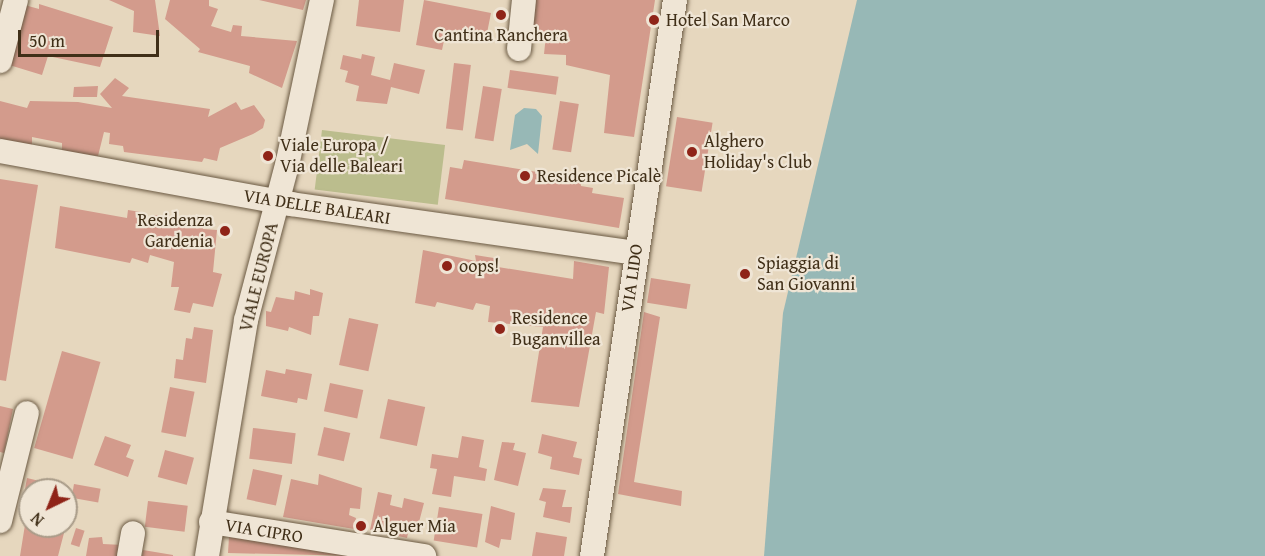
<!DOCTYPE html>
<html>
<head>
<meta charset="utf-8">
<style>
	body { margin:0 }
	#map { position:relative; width:1265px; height:556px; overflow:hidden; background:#e6d7be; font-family:"Gentium Book Plus",serif }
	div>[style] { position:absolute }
	.green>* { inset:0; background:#bbbd8d; transform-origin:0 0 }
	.water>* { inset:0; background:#97b8b6 }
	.building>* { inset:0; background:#d39b8c; transform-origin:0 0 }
	.roads { filter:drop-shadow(0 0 2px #6a5942) drop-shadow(0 0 2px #6a5942) }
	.minor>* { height:24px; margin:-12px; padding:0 12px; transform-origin:12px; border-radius:12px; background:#efe5d5 }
	.dots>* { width:16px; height:16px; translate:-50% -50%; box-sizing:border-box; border:3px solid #efe5d5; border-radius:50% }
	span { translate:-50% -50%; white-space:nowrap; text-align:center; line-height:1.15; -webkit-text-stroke:4.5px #efe5d5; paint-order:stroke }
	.poi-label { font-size:18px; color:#402f18 }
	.left { translate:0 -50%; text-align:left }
	.right { translate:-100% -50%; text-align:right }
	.street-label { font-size:18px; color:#402f18 }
	.north { position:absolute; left:18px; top:478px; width:60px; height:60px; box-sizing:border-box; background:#efe5d5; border:2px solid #a99c89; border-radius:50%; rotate:223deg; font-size:16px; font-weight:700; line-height:24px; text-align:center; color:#402f18 }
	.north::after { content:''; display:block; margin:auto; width:21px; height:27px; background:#8f2418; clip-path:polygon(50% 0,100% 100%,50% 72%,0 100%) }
	.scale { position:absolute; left:18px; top:30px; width:141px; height:27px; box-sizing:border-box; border:3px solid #402f18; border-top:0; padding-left:8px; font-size:18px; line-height:21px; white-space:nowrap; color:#402f18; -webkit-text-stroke:4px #efe5d5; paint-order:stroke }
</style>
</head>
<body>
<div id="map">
	<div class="green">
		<div style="left:322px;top:130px;width:124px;height:60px;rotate:7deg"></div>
	</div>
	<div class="water">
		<div style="clip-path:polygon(857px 0,1265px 0,1265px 556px,764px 556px,783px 313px)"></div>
		<div style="clip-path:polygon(524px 108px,536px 109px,542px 116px,538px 154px,527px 144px,510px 150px,515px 115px)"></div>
	</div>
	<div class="building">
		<div style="clip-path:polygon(109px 0,155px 0,160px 36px,133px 32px,134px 11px)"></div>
		<div style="clip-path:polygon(170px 0,209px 0,209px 6px,218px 9px,211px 26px,231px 32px,233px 25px,242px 26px,241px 36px,297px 41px,282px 88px,249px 73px,250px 66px,198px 52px,200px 49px,165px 19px)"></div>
		<div style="clip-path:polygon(259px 0,306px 0,303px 10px)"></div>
		<div style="clip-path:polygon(359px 0,404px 0,400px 32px,356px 26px)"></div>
		<div style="clip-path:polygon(424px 0,491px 13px,485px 43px,445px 36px,442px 50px,416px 45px)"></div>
		<div style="clip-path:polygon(532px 0,655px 0,634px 137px,604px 133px,610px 75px,566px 65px,566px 55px,544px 54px,546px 35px,529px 32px)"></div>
		<div style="clip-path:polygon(21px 4px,39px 9px,39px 4px,113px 27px,100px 67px,48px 56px,42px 75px,6px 64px)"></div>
		<div style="clip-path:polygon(362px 54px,375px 57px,371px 75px,390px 80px,394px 63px,425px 70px,419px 94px,391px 87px,387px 104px,356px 101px,359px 86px,345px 82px,348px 71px,340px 69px,343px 55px,361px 59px)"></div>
		<div style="left:454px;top:63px;width:17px;height:66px;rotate:7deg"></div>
		<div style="left:510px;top:70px;width:49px;height:18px;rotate:8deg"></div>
		<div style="clip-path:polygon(115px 78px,129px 88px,122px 96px,210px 109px,208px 117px,236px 102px,241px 110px,254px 105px,265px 120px,263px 128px,253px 134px,220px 148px,217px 161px,204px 158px,202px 162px,124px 152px,123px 146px,109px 144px,110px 133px,104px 132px,98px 156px,62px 151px,62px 143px,32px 137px,32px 146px,0 140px,0 101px,27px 108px,30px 101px,78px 102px,112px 108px,100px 94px)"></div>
		<div style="clip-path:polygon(98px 86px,97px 97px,73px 97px,74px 87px)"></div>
		<div style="left:483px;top:86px;width:19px;height:53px;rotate:9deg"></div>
		<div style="left:560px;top:101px;width:19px;height:49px;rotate:9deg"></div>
		<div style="left:677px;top:117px;width:36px;height:70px;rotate:9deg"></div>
		<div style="clip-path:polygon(464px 160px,580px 179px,581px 186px,593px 188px,592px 193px,624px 198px,619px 228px,445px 199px,450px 167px,462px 169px)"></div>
		<div style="clip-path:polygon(0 179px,38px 185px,6px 381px,0 380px)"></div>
		<div style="clip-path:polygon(60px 206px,127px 218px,128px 210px,141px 212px,141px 221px,153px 222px,154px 215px,202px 221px,203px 229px,217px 230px,213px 272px,222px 274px,213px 307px,193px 303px,190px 313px,174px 310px,179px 287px,171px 287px,174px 262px,150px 255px,148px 263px,132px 258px,130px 263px,55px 248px)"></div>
		<div style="clip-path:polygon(423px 250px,476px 261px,475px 255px,500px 259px,498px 267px,573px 279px,574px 261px,609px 267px,604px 314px,596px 312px,579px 407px,531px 402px,543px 327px,488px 322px,490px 306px,476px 303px,473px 310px,437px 302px,435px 307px,415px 303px)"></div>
		<div style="left:651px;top:278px;width:40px;height:25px;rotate:9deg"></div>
		<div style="clip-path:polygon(310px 289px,323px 293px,319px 316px,313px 316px,311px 335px,289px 327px,288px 331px,266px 326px,266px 311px,271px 312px,276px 297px,294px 300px,295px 291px,310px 295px)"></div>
		<div style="clip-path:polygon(644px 312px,660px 317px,634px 482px,682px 491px,681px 506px,618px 494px)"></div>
		<div style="left:349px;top:318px;width:30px;height:48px;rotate:12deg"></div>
		<div style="clip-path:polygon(194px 327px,213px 330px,206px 383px,174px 378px,176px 359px,183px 360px,186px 338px,192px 339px)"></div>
		<div style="left:62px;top:351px;width:40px;height:101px;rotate:16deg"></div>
		<div style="clip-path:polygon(286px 369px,312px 374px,307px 400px,298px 398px,297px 403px,261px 396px,266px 370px,285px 374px)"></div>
		<div style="left:330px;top:383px;width:34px;height:29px;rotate:12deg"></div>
		<div style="left:170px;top:387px;width:25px;height:46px;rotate:11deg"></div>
		<div style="left:388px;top:399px;width:38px;height:40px;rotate:12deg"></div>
		<div style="clip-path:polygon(0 406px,13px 409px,4px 453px,0 452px)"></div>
		<div style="left:324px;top:427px;width:27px;height:29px;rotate:13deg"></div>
		<div style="left:253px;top:428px;width:43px;height:31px;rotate:7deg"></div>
		<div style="clip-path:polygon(542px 434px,577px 442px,573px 457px,582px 459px,579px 475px,550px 469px,552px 457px,538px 453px)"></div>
		<div style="clip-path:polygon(105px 436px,131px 445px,126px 457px,134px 460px,128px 477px,94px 465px)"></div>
		<div style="clip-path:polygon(462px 436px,484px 440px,479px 467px,487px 469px,485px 481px,454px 476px,451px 497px,432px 494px,437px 469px,430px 468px,432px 454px,458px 458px)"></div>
		<div style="clip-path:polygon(502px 442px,515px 443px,513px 450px,526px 453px,518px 486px,494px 480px)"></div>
		<div style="left:165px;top:450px;width:30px;height:28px;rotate:15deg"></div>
		<div style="left:253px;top:469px;width:30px;height:31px;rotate:12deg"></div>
		<div style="clip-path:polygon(319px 474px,362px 488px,360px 509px,350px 508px,349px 515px,356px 518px,354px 529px,283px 517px,291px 479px,318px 485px)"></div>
		<div style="clip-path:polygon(27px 478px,60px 486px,60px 490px,30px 490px,30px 526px,54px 526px,64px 533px,58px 556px,20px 556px,28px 506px,22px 506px)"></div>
		<div style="left:74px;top:484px;width:27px;height:14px;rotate:10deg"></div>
		<div style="clip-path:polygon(543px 488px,566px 490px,562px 507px,572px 507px,570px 523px,543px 517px,546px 502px,539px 500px)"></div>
		<div style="clip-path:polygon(378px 492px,392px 495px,390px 505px,402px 508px,404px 498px,424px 503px,418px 526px,410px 524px,407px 538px,370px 530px)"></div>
		<div style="left:148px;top:501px;width:40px;height:26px;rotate:7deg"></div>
		<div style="clip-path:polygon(491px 506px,515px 513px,511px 540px,501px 539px,499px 548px,485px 542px)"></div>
		<div style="left:439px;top:507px;width:44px;height:34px;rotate:9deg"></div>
		<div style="left:76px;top:528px;width:9px;height:17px;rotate:18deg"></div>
		<div style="clip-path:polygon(536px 532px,567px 537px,564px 556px,532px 556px)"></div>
		<div style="clip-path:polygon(102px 537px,103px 544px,123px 545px,122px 556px,86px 556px,89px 538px)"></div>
		<div style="clip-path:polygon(229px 537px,360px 556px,228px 553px)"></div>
		<div style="clip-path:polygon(143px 550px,173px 555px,173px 556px,142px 556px)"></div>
	</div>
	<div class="roads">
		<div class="minor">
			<div style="left:519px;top:49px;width:49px;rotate:-84.2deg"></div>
			<div style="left:0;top:61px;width:63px;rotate:-75.3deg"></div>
			<div style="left:0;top:151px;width:296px;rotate:10.3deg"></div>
			<div style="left:291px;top:204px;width:348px;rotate:8.1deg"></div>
			<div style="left:0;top:521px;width:111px;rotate:-76deg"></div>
			<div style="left:211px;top:522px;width:216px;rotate:9.1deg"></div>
			<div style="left:129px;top:556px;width:23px;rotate:-80deg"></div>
			<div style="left:207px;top:556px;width:239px;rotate:-80.6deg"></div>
			<div style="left:246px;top:320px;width:164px;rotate:-75.2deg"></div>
			<div style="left:288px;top:161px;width:165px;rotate:-78.1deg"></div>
			<div style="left:592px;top:556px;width:562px;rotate:-81.51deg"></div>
		</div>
	</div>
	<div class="dots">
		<div style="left:501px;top:15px;background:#8f2418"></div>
		<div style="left:654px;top:20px;background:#8f2418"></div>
		<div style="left:692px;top:152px;background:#8f2418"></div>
		<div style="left:268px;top:156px;background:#8f2418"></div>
		<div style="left:525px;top:176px;background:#8f2418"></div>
		<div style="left:225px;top:231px;background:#8f2418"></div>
		<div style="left:447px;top:266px;background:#8f2418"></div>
		<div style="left:745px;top:274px;background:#8f2418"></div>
		<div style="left:500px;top:329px;background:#8f2418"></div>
		<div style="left:361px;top:526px;background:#8f2418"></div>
	</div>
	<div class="poi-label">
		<span class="left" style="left:666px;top:20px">Hotel San Marco</span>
		<span style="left:501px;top:35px">Cantina Ranchera</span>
		<span class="left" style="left:704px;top:152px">Alghero<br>Holiday's Club</span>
		<span class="left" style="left:280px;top:156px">Viale Europa /<br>Via delle Baleari</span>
		<span class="left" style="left:537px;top:176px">Residence Picalè</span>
		<span class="right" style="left:213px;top:231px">Residenza<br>Gardenia</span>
		<span class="left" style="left:757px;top:274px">Spiaggia di<br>San Giovanni</span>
		<span class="left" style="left:459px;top:266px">oops!</span>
		<span class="left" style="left:512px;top:329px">Residence<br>Buganvillea</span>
		<span class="left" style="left:373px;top:526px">Alguer Mia</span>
	</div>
	<div class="street-label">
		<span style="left:317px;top:207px;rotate:9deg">VIA DELLE BALEARI</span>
		<span style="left:259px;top:277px;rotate:-76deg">VIALE EUROPA</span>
		<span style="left:632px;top:278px;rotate:-82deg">VIA LIDO</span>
		<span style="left:264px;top:531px;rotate:9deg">VIA CIPRO</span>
	</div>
	<div class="north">N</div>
	<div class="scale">50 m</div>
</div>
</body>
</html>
